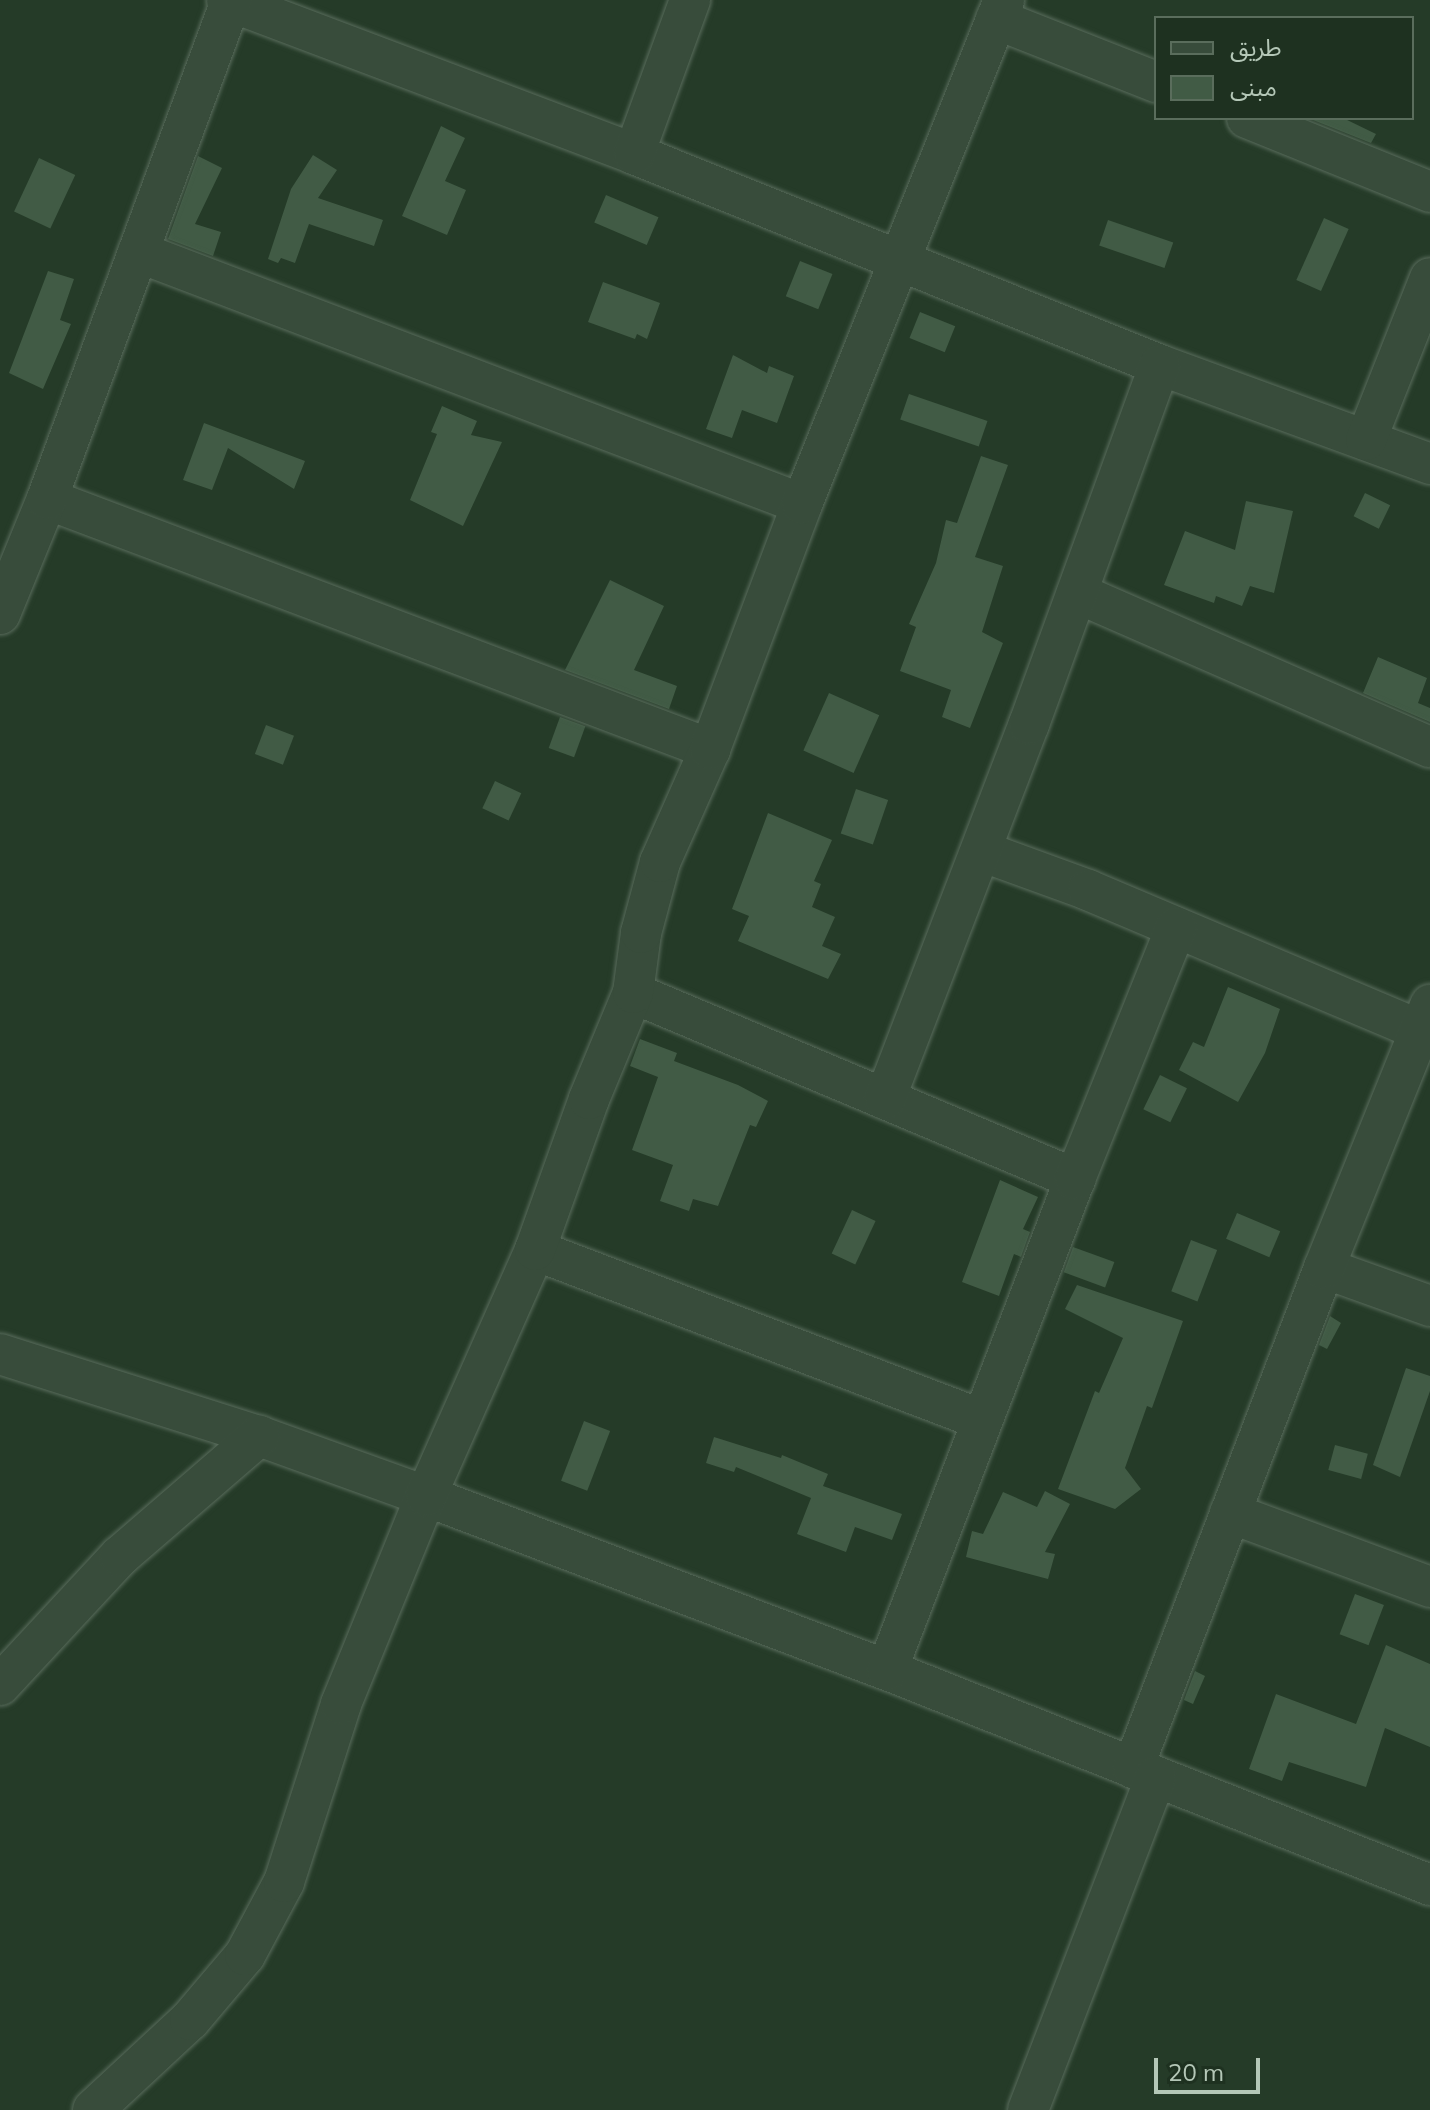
<!DOCTYPE html>
<html>
<head>
<meta charset="utf-8">
<style>
	body { margin:0 }
	#map { position:relative; width:1430px; height:2110px; overflow:hidden; background:#253b28; font-family:Mulish,"Noto Sans Arabic",sans-serif }
	div>[style] { position:absolute }
	.building>* { inset:0; background:#415b45; transform-origin:0 0 }
	.roads { filter:drop-shadow(0 0 2px #596c5c) drop-shadow(0 0 2px #596c5c) }
	.minor>* { height:40px; margin:-20px; padding:0 20px; transform-origin:20px; border-radius:20px; background:#384c3b }
	span { translate:-50% -50%; white-space:nowrap; text-align:center; line-height:1.15; -webkit-text-stroke:6px #1e3120; paint-order:stroke }
	.legend { position:absolute; left:1154px; top:16px; width:260px; height:104px; box-sizing:border-box; background:#1e3120; border:2px solid #5a6d5c; margin:0; padding:10px 14px; list-style:none; font-size:24px; color:#b4c7b7 }
	.legend li { display:flex; align-items:center; gap:16px; height:40px }
	.legend b { width:40px; border:2px solid #5a6d5c }
	.scale { position:absolute; left:1154px; top:2058px; width:106px; height:36px; box-sizing:border-box; border:4px solid #b4c7b7; border-top:0; padding-left:10px; font-size:24px; line-height:28px; white-space:nowrap; color:#b4c7b7; -webkit-text-stroke:6px #1e3120; paint-order:stroke }
</style>
</head>
<body>
<div id="map">
	<div class="building">
		<div style="clip-path:polygon(1308px 118px,1343px 118px,1376px 134px,1371px 143px)"></div>
		<div style="clip-path:polygon(441px 126px,465px 138px,445px 181px,466px 190px,447px 235px,402px 216px)"></div>
		<div style="clip-path:polygon(313px 155px,337px 170px,318px 198px,383px 220px,374px 246px,309px 224px,295px 263px,281px 258px,278px 263px,268px 259px,291px 189px)"></div>
		<div style="clip-path:polygon(198px 156px,222px 168px,195px 224px,221px 232px,213px 256px,168px 239px)"></div>
		<div style="left:39px;top:158px;width:40px;height:59px;rotate:25deg"></div>
		<div style="left:606px;top:195px;width:57px;height:30px;rotate:23deg"></div>
		<div style="left:1324px;top:218px;width:27px;height:68px;rotate:24deg"></div>
		<div style="left:1108px;top:220px;width:69px;height:27px;rotate:19deg"></div>
		<div style="left:800px;top:261px;width:35px;height:38px;rotate:22deg"></div>
		<div style="clip-path:polygon(48px 271px,74px 279px,60px 320px,71px 324px,43px 389px,9px 373px)"></div>
		<div style="clip-path:polygon(603px 282px,660px 303px,647px 339px,637px 334px,635px 339px,588px 322px)"></div>
		<div style="left:920px;top:312px;width:38px;height:28px;rotate:22deg"></div>
		<div style="clip-path:polygon(733px 355px,767px 373px,769px 366px,794px 376px,777px 423px,742px 410px,732px 438px,706px 429px)"></div>
		<div style="left:909px;top:394px;width:83px;height:27px;rotate:19deg"></div>
		<div style="clip-path:polygon(442px 406px,477px 421px,471px 435px,502px 442px,463px 526px,410px 500px,437px 434px,431px 432px)"></div>
		<div style="clip-path:polygon(204px 423px,305px 461px,294px 489px,228px 448px,212px 490px,183px 480px)"></div>
		<div style="clip-path:polygon(981px 456px,1008px 465px,975px 557px,1003px 566px,982px 632px,1003px 643px,970px 728px,942px 717px,951px 690px,900px 671px,916px 627px,909px 624px,936px 563px,946px 520px,957px 523px)"></div>
		<div style="left:1365px;top:493px;width:28px;height:26px;rotate:26deg"></div>
		<div style="clip-path:polygon(1246px 501px,1293px 511px,1274px 593px,1250px 586px,1242px 606px,1216px 596px,1214px 603px,1164px 585px,1185px 531px,1235px 550px)"></div>
		<div style="clip-path:polygon(610px 580px,664px 606px,634px 670px,677px 686px,669px 709px,565px 670px)"></div>
		<div style="clip-path:polygon(1378px 657px,1427px 678px,1418px 703px,1430px 708px,1430px 722px,1363px 693px)"></div>
		<div style="left:829px;top:693px;width:55px;height:63px;rotate:24deg"></div>
		<div style="left:560px;top:717px;width:27px;height:33px;rotate:20deg"></div>
		<div style="left:266px;top:725px;width:30px;height:31px;rotate:21deg"></div>
		<div style="left:495px;top:781px;width:29px;height:30px;rotate:25deg"></div>
		<div style="left:856px;top:789px;width:34px;height:47px;rotate:19deg"></div>
		<div style="clip-path:polygon(768px 813px,832px 840px,814px 881px,821px 884px,812px 907px,835px 917px,822px 946px,841px 954px,828px 979px,738px 941px,749px 916px,732px 909px)"></div>
		<div style="clip-path:polygon(1228px 987px,1280px 1009px,1265px 1053px,1238px 1102px,1179px 1070px,1193px 1042px,1204px 1047px)"></div>
		<div style="clip-path:polygon(640px 1039px,677px 1053px,674px 1061px,738px 1085px,768px 1101px,756px 1127px,750px 1125px,718px 1206px,693px 1199px,689px 1211px,660px 1201px,673px 1165px,632px 1150px,658px 1077px,630px 1066px)"></div>
		<div style="left:1160px;top:1075px;width:30px;height:38px;rotate:26deg"></div>
		<div style="clip-path:polygon(1000px 1180px,1038px 1197px,1023px 1229px,1030px 1232px,1021px 1257px,1014px 1254px,999px 1296px,962px 1282px)"></div>
		<div style="left:852px;top:1210px;width:26px;height:48px;rotate:25deg"></div>
		<div style="left:1237px;top:1213px;width:47px;height:28px;rotate:23deg"></div>
		<div style="left:1191px;top:1240px;width:28px;height:55px;rotate:21deg"></div>
		<div style="left:1073px;top:1247px;width:44px;height:27px;rotate:20deg"></div>
		<div style="clip-path:polygon(1077px 1285px,1183px 1321px,1152px 1408px,1147px 1406px,1125px 1468px,1141px 1489px,1115px 1509px,1058px 1489px,1095px 1391px,1099px 1393px,1123px 1338px,1065px 1309px)"></div>
		<div style="clip-path:polygon(1330px 1316px,1341px 1323px,1327px 1349px,1319px 1345px)"></div>
		<div style="clip-path:polygon(1406px 1368px,1430px 1376px,1430px 1391px,1400px 1477px,1373px 1465px)"></div>
		<div style="left:584px;top:1421px;width:28px;height:64px;rotate:21deg"></div>
		<div style="clip-path:polygon(714px 1437px,781px 1458px,782px 1455px,828px 1474px,823px 1486px,902px 1514px,892px 1540px,855px 1527px,846px 1552px,797px 1534px,811px 1498px,736px 1467px,734px 1472px,706px 1463px)"></div>
		<div style="left:1335px;top:1445px;width:34px;height:26px;rotate:15deg"></div>
		<div style="clip-path:polygon(1045px 1491px,1070px 1504px,1045px 1552px,1055px 1554px,1048px 1579px,966px 1557px,972px 1531px,983px 1534px,1003px 1492px,1037px 1507px)"></div>
		<div style="left:1355px;top:1594px;width:31px;height:43px;rotate:21deg"></div>
		<div style="clip-path:polygon(1386px 1645px,1430px 1664px,1430px 1747px,1385px 1728px,1366px 1787px,1289px 1762px,1282px 1781px,1249px 1769px,1276px 1694px,1356px 1724px)"></div>
		<div style="clip-path:polygon(1195px 1671px,1205px 1676px,1193px 1704px,1184px 1700px)"></div>
	</div>
	<div class="roads">
		<div class="minor">
			<div style="left:227px;top:0;width:435px;rotate:20.7deg"></div>
			<div style="left:634px;top:154px;width:567px;rotate:21.86deg"></div>
			<div style="left:1160px;top:365px;width:288px;rotate:20.1deg"></div>
			<div style="left:996px;top:19px;width:172px;rotate:21.5deg"></div>
			<div style="left:1247px;top:118px;width:197px;rotate:22deg"></div>
			<div style="left:634px;top:154px;width:164px;rotate:-70deg"></div>
			<div style="left:138px;top:252px;width:710px;rotate:20.78deg"></div>
			<div style="left:1366px;top:440px;width:174px;rotate:-68.4deg"></div>
			<div style="left:47px;top:499px;width:709px;rotate:20.66deg"></div>
			<div style="left:1077px;top:593px;width:385px;rotate:23.6deg"></div>
			<div style="left:0;top:614px;width:124px;rotate:-67.8deg"></div>
			<div style="left:47px;top:499px;width:531px;rotate:-69.72deg"></div>
			<div style="left:981px;top:851px;width:114px;rotate:20deg"></div>
			<div style="left:1088px;top:890px;width:360px;rotate:22.9deg"></div>
			<div style="left:633px;top:993px;width:480px;rotate:22.8deg"></div>
			<div style="left:885px;top:1099px;width:402px;rotate:-69deg"></div>
			<div style="left:1029px;top:724px;width:382px;rotate:-70deg"></div>
			<div style="left:535px;top:1250px;width:478px;rotate:20.8deg"></div>
			<div style="left:1324px;top:1268px;width:113px;rotate:19.7deg"></div>
			<div style="left:0;top:1354px;width:272px;rotate:17.6deg"></div>
			<div style="left:259px;top:1436px;width:177px;rotate:19.8deg"></div>
			<div style="left:426px;top:1496px;width:493px;rotate:20.7deg"></div>
			<div style="left:887px;top:1670px;width:584px;rotate:21.6deg"></div>
			<div style="left:1230px;top:1513px;width:213px;rotate:20.3deg"></div>
			<div style="left:887px;top:1670px;width:526px;rotate:-69.05deg"></div>
			<div style="left:1075px;top:1179px;width:271px;rotate:-68.1deg"></div>
			<div style="left:0;top:1685px;width:176px;rotate:-47.1deg"></div>
			<div style="left:120px;top:1556px;width:184px;rotate:-40.8deg"></div>
			<div style="left:1133px;top:1768px;width:535px;rotate:-69.09deg"></div>
			<div style="left:1324px;top:1268px;width:284px;rotate:-68deg"></div>
			<div style="left:93px;top:2110px;width:132px;rotate:-42.9deg"></div>
			<div style="left:190px;top:2020px;width:85px;rotate:-49.8deg"></div>
			<div style="left:245px;top:1955px;width:83px;rotate:-61.9deg"></div>
			<div style="left:284px;top:1882px;width:187px;rotate:-72.2deg"></div>
			<div style="left:341px;top:1704px;width:225px;rotate:-67.8deg"></div>
			<div style="left:426px;top:1496px;width:269px;rotate:-66.1deg"></div>
			<div style="left:535px;top:1250px;width:160px;rotate:-70.3deg"></div>
			<div style="left:589px;top:1099px;width:115px;rotate:-67.5deg"></div>
			<div style="left:633px;top:993px;width:61px;rotate:-82.4deg"></div>
			<div style="left:641px;top:933px;width:73px;rotate:-75deg"></div>
			<div style="left:660px;top:862px;width:124px;rotate:-66.1deg"></div>
			<div style="left:710px;top:749px;width:262px;rotate:-69.4deg"></div>
			<div style="left:802px;top:504px;width:543px;rotate:-68.16deg"></div>
			<div style="left:1028px;top:2110px;width:357px;rotate:-69deg"></div>
		</div>
	</div>
	<ul class="legend">
	<li><b style="height:10px;background:#384c3b"></b>طريق</li>
	<li><b style="height:22px;background:#415b45"></b>مبنى</li>
	</ul>
	<div class="scale">20 m</div>
</div>
</body>
</html>
